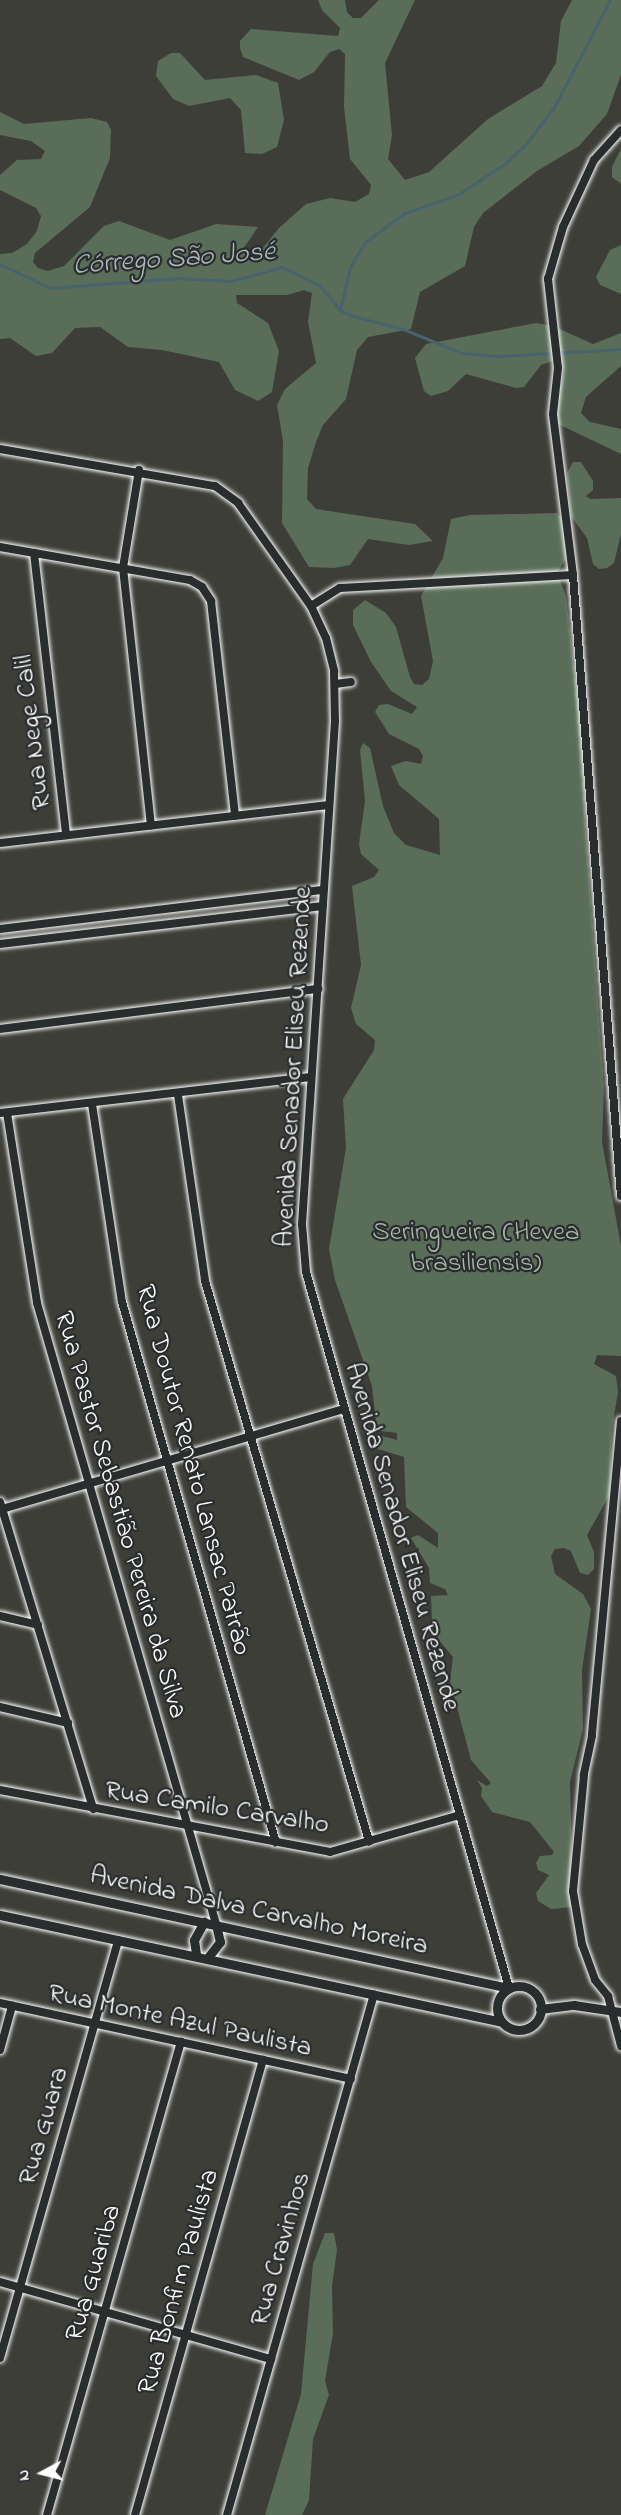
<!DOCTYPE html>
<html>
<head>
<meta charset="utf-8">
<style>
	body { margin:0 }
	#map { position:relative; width:621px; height:2515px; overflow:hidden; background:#3e3e39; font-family:"Indie Flower",sans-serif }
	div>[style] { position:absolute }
	.green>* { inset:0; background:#596d58 }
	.stream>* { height:3px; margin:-1.5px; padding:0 1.5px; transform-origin:1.5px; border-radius:1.5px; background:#48636d }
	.roads { filter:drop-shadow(0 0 2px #fff) drop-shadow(0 0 2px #fff) }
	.minor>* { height:8px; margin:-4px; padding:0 4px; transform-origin:4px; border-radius:4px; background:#2a2d2e }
	.tertiary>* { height:9px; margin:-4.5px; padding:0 4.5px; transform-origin:4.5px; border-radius:4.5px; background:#2a2d2e }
	.tertiary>.ring { margin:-4.5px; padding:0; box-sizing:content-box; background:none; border:9px solid #2a2d2e; border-radius:50% }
	span { translate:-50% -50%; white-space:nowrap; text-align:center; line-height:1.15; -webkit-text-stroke:4.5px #2a2d2e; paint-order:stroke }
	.street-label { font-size:27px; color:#fff }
	.park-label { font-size:27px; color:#acb6ac }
	.water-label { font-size:28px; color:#adb9bd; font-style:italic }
	.north { position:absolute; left:12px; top:2443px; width:60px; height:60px; -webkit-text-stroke:4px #2a2d2e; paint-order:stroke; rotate:263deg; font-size:16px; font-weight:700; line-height:24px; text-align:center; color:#fff }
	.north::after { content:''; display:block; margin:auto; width:21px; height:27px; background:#fff; clip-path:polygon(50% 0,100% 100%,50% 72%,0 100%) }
</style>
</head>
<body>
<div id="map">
	<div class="green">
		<div style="clip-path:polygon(318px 0,345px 0,347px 12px,353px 18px,361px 18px,379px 0,415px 0,385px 63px,392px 135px,388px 159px,405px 180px,429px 172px,488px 119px,542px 86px,556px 63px,561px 21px,572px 0,621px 0,621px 75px,607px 114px,579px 146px,537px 171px,483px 213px,474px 227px,465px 266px,420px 292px,411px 329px,368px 337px,357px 350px,346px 399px,323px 425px,316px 442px,308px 468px,307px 499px,316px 509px,415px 524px,433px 541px,409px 545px,368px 539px,350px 565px,334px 568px,309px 567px,282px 523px,283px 441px,277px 405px,285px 389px,316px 363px,308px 322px,312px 293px,304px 290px,287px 295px,236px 295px,237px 303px,268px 323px,279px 351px,272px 392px,258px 401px,235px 390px,219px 362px,162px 350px,128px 347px,100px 327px,75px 328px,52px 353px,36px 356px,10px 338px,0 339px,0 254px,12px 253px,27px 244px,37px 231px,41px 216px,36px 208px,0 190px,0 175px,17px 160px,41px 159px,45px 151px,31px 141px,0 135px,0 112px,24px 124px,91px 118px,107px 122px,111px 130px,110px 158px,90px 207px,35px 253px,33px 262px,38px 268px,48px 271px,64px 266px,104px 226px,119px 221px,170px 240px,216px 224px,258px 227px,243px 249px,249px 255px,258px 254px,279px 228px,306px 204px,330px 198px,355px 202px,369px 194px,371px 185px,350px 159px,344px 107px,345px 54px,339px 49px,330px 52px,314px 72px,299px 80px,243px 57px,240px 48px,240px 41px,251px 29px,338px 36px,340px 28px,322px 10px)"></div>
		<div style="clip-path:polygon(171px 53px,180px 53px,205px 80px,256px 75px,278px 83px,284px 120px,277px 147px,262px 154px,245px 153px,241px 110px,230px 98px,189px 106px,173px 99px,156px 76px,158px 61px)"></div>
		<div style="clip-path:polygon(621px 149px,621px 184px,612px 177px,612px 167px)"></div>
		<div style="clip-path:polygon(621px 245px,621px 294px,600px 285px,596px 277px,610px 250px)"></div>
		<div style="clip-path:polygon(536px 323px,553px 326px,593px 344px,621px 333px,621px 366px,586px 397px,581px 413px,590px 422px,621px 429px,621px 454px,556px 423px,554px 415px,564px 372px,562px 363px,555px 360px,541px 365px,524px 387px,516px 388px,466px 374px,448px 391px,431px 396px,424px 391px,415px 358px,426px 344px)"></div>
		<div style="clip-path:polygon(573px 462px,581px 462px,593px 481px,593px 490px,586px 496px,590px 499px,621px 498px,621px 534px,614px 563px,607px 568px,599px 569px,593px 564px,587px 538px,571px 516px,567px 473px)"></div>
		<div style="clip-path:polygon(557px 513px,563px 519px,571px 551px,557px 573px,566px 596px,584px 756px,585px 818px,604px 1087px,602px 1142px,621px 1246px,621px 1356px,597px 1355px,594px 1364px,616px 1376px,618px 1392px,612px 1428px,610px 1494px,587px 1535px,594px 1552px,594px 1569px,588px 1575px,580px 1573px,571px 1551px,564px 1548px,555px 1549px,551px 1556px,555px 1574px,583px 1594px,591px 1609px,582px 1670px,583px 1729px,570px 1782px,573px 1907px,551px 1909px,538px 1901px,536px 1893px,549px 1875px,538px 1870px,536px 1863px,540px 1856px,552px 1855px,554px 1852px,530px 1822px,492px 1812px,481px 1796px,482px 1788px,477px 1780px,487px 1786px,491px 1783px,471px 1760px,450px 1681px,453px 1657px,438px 1639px,432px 1622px,431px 1596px,448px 1595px,445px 1589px,430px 1583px,429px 1568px,411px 1538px,418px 1535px,438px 1548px,438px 1533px,406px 1507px,404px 1457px,378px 1449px,376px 1441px,382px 1436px,397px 1440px,397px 1433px,381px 1431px,376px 1421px,372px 1386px,335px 1280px,329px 1249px,346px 1148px,343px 1099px,374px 1050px,375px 1040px,356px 1024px,351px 1008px,361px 965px,352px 886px,374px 877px,379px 870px,361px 854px,359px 844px,365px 801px,360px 750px,363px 743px,370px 748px,383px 806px,394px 833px,406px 845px,440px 855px,439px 819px,399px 785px,391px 766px,406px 761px,421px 764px,423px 756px,419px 749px,389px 734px,375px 712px,379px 705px,388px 704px,412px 714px,417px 707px,391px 691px,371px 662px,353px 625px,353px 610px,365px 600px,386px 613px,396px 627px,410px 677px,414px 684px,422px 685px,429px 679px,433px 661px,421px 596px,443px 558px,451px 519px,470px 515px)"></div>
		<div style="clip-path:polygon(325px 2233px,334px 2233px,337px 2250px,332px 2286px,333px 2333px,325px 2381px,329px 2395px,313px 2439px,309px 2500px,302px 2515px,265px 2515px,301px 2394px,313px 2264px)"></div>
	</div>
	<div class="stream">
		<div style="left:0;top:264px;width:55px;rotate:25.6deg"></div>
		<div style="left:50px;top:288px;width:128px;rotate:-4.5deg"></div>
		<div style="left:178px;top:278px;width:53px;rotate:3.2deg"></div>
		<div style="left:231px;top:281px;width:53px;rotate:-15.4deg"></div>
		<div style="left:282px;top:267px;width:41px;rotate:25.9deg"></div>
		<div style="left:319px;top:285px;width:33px;rotate:50deg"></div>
		<div style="left:340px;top:310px;width:14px;rotate:25deg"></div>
		<div style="left:353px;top:316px;width:52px;rotate:14.6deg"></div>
		<div style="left:403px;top:329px;width:64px;rotate:22.1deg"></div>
		<div style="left:462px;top:353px;width:36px;rotate:5deg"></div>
		<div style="left:498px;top:356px;width:123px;rotate:-3.3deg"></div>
		<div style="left:340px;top:310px;width:44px;rotate:-76.9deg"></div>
		<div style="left:350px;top:267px;width:28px;rotate:-60deg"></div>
		<div style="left:364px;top:243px;width:49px;rotate:-36.6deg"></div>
		<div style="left:403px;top:214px;width:59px;rotate:-19.7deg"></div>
		<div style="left:459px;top:194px;width:53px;rotate:-33.4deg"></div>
		<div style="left:503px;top:165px;width:30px;rotate:-42deg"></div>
		<div style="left:525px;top:145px;width:46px;rotate:-52.1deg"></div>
		<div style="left:553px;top:109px;width:123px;rotate:-62.4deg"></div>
	</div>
	<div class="roads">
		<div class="minor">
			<div style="left:0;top:449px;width:218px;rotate:9.8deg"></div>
			<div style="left:215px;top:486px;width:29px;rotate:36deg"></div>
			<div style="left:238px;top:503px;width:126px;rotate:54.7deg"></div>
			<div style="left:311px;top:606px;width:35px;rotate:65deg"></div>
			<div style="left:326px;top:638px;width:34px;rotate:76deg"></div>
			<div style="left:334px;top:671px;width:50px;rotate:88.9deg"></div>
			<div style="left:335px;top:721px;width:504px;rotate:93.75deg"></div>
			<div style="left:302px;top:1224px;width:48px;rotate:85.2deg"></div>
			<div style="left:306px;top:1272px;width:744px;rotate:74.17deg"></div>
			<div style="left:139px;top:470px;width:99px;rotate:99.3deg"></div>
			<div style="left:123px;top:568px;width:259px;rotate:83.8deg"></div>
			<div style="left:0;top:547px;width:193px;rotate:9.9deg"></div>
			<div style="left:190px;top:580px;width:14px;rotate:30deg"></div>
			<div style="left:202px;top:587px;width:17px;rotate:57deg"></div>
			<div style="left:211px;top:601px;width:216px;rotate:83.6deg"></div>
			<div style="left:34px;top:553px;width:284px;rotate:83.5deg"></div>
			<div style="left:573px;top:575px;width:623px;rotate:85.58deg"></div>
			<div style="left:311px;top:606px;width:34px;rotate:-32deg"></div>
			<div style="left:340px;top:588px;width:233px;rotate:-3.2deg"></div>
			<div style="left:573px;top:575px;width:162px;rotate:-97.1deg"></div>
			<div style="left:553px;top:414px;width:46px;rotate:-83.8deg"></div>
			<div style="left:558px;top:368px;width:90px;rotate:-96.4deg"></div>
			<div style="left:548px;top:279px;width:54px;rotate:-73.9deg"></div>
			<div style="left:563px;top:227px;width:74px;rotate:-65.2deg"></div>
			<div style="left:594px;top:160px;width:40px;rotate:-48deg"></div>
			<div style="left:335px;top:684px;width:16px;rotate:-7deg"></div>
			<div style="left:0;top:843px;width:331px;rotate:-6.6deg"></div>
			<div style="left:0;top:929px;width:326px;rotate:-6.9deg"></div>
			<div style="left:0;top:944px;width:325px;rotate:-6.7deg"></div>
			<div style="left:0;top:1029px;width:321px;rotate:-7.2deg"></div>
			<div style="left:178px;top:1095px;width:188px;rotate:81.7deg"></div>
			<div style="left:205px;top:1281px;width:584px;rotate:73.68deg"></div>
			<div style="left:92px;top:1104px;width:200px;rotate:81.4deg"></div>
			<div style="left:122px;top:1302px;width:562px;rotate:74.11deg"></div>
			<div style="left:0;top:1113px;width:313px;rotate:-6.6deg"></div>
			<div style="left:7px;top:1113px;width:192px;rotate:81deg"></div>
			<div style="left:37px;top:1303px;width:646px;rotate:73.92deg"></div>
			<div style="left:621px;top:1421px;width:316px;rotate:95.3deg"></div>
			<div style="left:592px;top:1736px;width:40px;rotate:102deg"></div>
			<div style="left:584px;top:1775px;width:117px;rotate:95.4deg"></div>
			<div style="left:573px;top:1891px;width:54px;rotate:80.4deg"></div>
			<div style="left:582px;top:1944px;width:38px;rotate:70deg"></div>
			<div style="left:595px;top:1980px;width:21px;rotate:51deg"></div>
			<div style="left:608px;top:1996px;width:52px;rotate:75.4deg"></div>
			<div style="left:0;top:1502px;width:321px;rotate:73.1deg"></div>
			<div style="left:2px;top:1509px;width:356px;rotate:-16.3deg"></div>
			<div style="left:0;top:1616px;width:39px;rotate:13deg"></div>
			<div style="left:0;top:1707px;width:70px;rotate:13.2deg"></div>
			<div style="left:0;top:1790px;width:336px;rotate:10.6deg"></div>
			<div style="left:330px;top:1852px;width:135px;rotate:-15.9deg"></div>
			<div style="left:0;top:2003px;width:359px;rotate:12.2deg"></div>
			<div style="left:0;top:2050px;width:46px;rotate:-74.7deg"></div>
			<div style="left:0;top:2282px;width:282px;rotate:15.9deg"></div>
			<div style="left:0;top:2358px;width:434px;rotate:-74.2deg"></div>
			<div style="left:47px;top:2515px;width:492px;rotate:-74.2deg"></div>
			<div style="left:135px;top:2515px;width:473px;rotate:-74.3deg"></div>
			<div style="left:227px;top:2515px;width:541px;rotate:-74.24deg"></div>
		</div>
		<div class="tertiary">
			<div style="left:0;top:1879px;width:521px;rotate:12.09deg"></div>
			<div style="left:0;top:1915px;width:513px;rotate:12.03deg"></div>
			<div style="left:196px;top:1954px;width:14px;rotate:-98deg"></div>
			<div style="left:194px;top:1940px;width:21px;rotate:-61deg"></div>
			<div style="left:209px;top:1956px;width:18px;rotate:-52deg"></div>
			<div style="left:220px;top:1942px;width:18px;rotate:-103deg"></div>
			<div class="ring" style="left:497px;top:1986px;width:35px;height:35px"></div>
			<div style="left:540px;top:2009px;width:34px;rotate:-7deg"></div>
			<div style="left:574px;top:2005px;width:48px;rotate:8.5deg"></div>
		</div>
	</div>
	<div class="street-label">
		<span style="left:33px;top:732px;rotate:-97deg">Rua Nege Calil</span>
		<span style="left:294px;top:1067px;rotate:-87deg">Avenida Senador Eliseu Rezende</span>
		<span style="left:193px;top:1470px;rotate:75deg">Rua Doutor Renato Lansac Patrão</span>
		<span style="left:120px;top:1515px;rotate:74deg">Rua Pastor Sebastião Pereira da Silva</span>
		<span style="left:402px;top:1537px;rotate:74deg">Avenida Senador Eliseu Rezende</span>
		<span style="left:217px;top:1808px;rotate:9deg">Rua Camilo Carvalho</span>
		<span style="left:259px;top:1911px;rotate:12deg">Avenida Dalva Carvalho Moreira</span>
		<span style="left:180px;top:2021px;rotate:12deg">Rua Monte Azul Paulista</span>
		<span style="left:44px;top:2126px;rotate:-74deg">Rua Guara</span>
		<span style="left:281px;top:2249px;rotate:-74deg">Rua Cravinhos</span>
		<span style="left:94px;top:2273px;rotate:-74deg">Rua Guariba</span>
		<span style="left:179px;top:2282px;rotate:-74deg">Rua Bonfim Paulista</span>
	</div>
	<div class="park-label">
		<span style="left:476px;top:1248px">Seringueira (Hevea<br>brasiliensis)</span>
	</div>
	<div class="water-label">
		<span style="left:174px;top:260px;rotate:-4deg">Córrego São José</span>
	</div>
	<div class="north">N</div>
</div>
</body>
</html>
